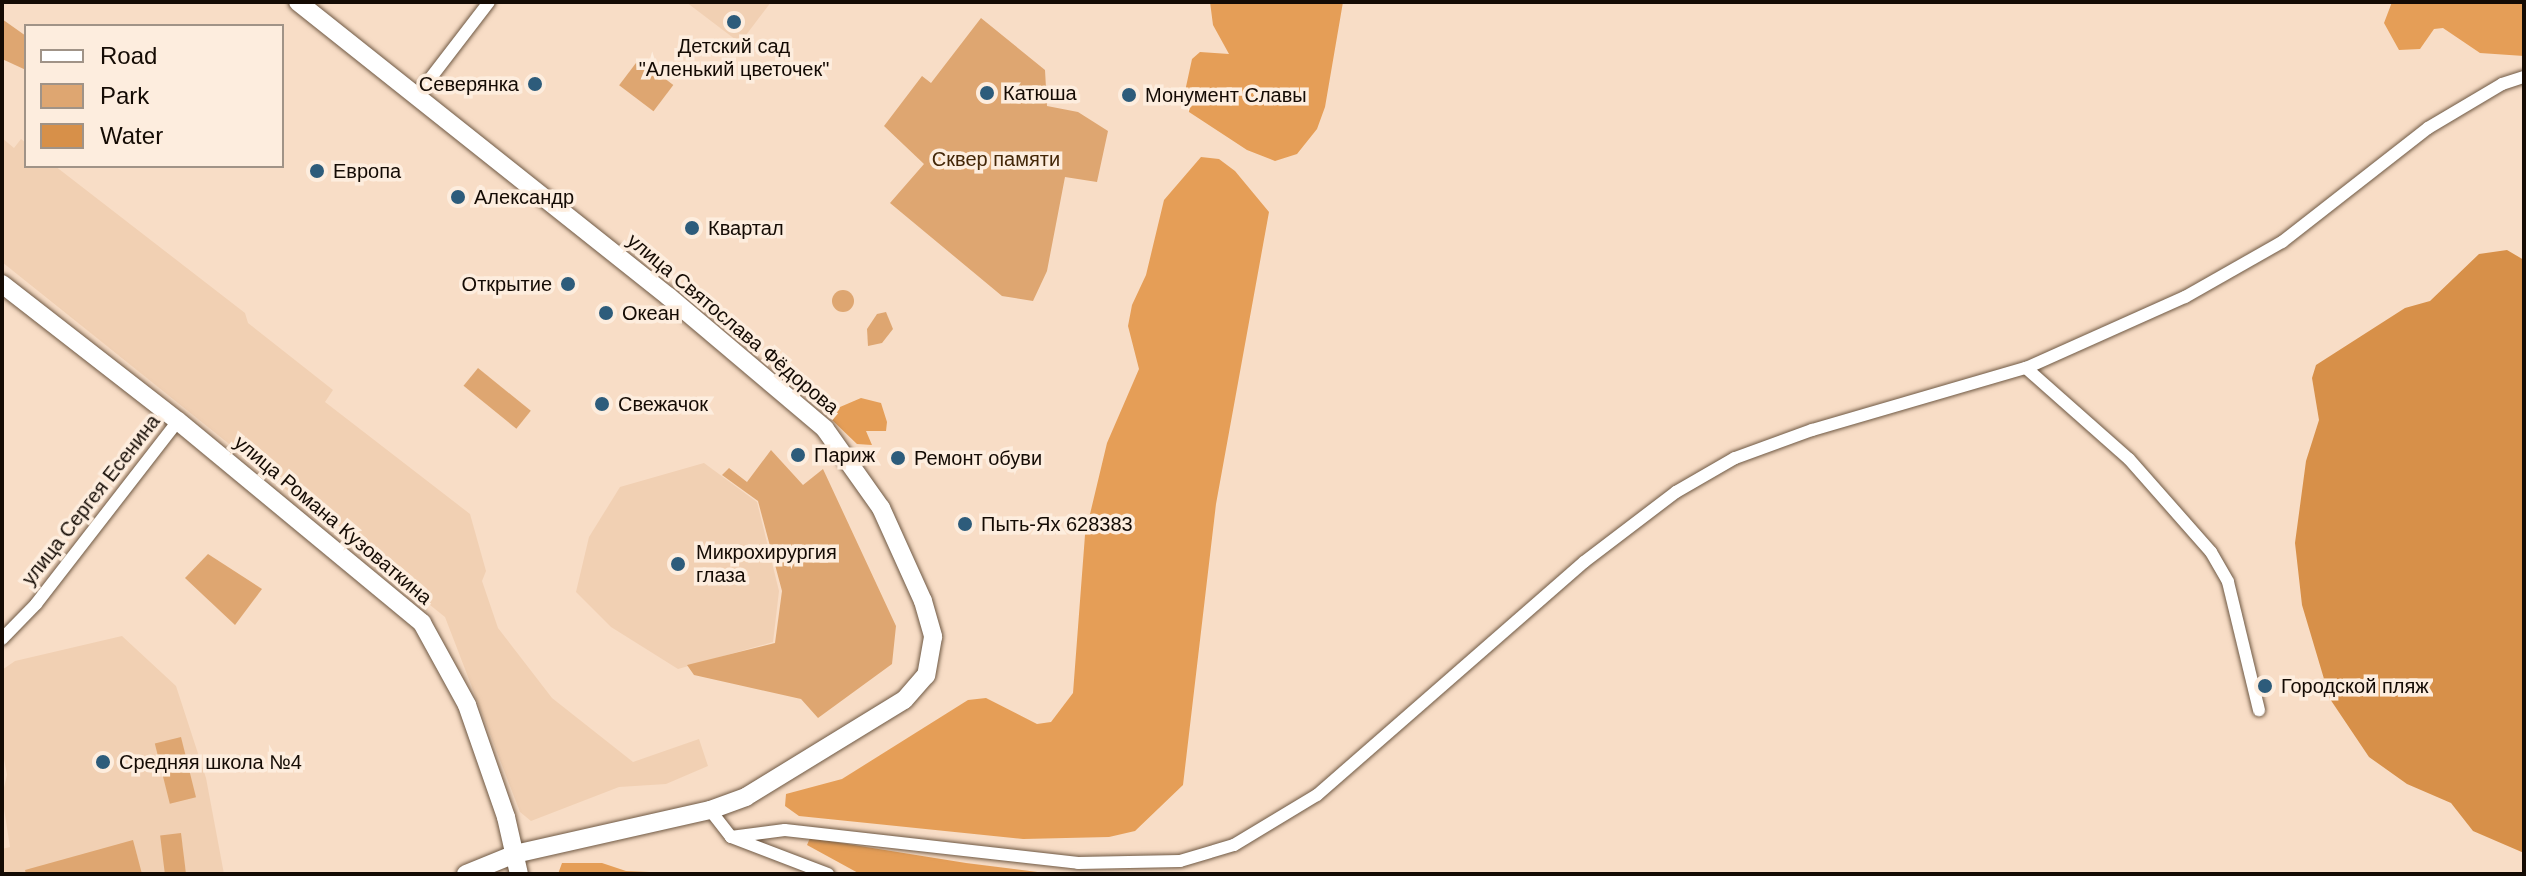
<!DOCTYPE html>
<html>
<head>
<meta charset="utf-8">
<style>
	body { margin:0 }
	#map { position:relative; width:2526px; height:876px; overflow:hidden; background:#f8ddc6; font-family:Arial,sans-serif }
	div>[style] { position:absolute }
	.built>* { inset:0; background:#f1d0b3 }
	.green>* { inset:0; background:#dea671; transform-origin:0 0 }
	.round { border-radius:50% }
	.forest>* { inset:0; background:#e59e57 }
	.water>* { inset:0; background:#d79049 }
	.roads { filter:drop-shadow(0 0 2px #6e5843) drop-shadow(0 0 2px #6e5843) }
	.street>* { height:12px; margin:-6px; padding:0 6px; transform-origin:6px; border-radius:6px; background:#fff }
	.secondary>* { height:18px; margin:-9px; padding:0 9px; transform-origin:9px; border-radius:9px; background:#fff }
	.dots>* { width:22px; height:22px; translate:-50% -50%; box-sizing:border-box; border:4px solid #fdedde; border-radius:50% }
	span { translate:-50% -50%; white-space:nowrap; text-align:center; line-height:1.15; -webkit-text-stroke:7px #fdedde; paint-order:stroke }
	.poi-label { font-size:20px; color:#140b04 }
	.right { translate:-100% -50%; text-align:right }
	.left { translate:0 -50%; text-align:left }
	.park-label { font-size:20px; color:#432607 }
	.street-label { font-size:20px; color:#140b04 }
	.frame { position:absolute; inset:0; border:4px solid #140b04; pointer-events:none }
	.legend { position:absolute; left:24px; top:24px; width:260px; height:144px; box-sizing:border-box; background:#fdedde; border:2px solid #a09387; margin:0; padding:10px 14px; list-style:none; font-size:24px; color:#140b04 }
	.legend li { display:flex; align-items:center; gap:16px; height:40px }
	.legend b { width:40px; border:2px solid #a09387 }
</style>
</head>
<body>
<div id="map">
	<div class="built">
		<div style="clip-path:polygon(686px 2px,771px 2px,740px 43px)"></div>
		<div style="clip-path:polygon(2px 138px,14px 148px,21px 139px,26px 143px,26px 166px,55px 166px,245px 313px,248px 323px,333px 390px,325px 402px,470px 514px,486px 571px,482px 581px,498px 628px,552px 698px,633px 762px,699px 739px,708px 766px,666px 784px,619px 787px,531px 821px,520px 812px,445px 617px,2px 262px)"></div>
		<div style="clip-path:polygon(704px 463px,757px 502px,779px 591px,773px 642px,678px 669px,611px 627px,576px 592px,589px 537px,620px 487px)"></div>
		<div style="clip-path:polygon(122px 636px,176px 686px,206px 778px,224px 874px,2px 874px,2px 849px,10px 847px,2px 796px,7px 775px,2px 748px,2px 670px,15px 661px)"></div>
	</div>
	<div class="green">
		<div style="clip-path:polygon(981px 18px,1045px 70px,1047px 106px,1078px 112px,1108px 131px,1097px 182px,1065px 177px,1047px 271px,1033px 301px,1002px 296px,890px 203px,924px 164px,884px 126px,922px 76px,931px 83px)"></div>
		<div style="clip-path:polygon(2px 19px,26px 36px,26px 70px,2px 59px)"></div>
		<div style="left:639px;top:59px;width:43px;height:33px;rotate:37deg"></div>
		<div class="round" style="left:832px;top:290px;width:22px;height:22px"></div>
		<div style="clip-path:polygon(886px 312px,893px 329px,882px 343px,868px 346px,867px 329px,877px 314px)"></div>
		<div style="left:478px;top:368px;width:68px;height:23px;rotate:39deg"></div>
		<div style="clip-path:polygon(771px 450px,803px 485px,823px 469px,896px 626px,892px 664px,818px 718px,801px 699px,694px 675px,687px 665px,775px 643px,782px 591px,758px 501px,722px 475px,729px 468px,747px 482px)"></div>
		<div style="clip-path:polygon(208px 554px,262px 589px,235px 625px,185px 578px)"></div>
		<div style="left:181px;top:737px;width:62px;height:27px;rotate:76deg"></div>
		<div style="left:181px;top:833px;width:41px;height:21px;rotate:83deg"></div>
		<div style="clip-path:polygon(133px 840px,142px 874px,26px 874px,25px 870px)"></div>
	</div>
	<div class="forest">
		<div style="clip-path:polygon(1210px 2px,1343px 2px,1325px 107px,1317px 129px,1297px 154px,1275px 161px,1247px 150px,1189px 112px,1184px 96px,1192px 59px,1200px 52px,1229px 54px,1213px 25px)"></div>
		<div style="clip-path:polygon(2392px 2px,2524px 2px,2524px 56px,2480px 53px,2443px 28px,2434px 29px,2420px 49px,2399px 50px,2384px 23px)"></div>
		<div style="clip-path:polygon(1201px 157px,1219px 159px,1235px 171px,1269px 212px,1216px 504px,1183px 785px,1135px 831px,1109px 837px,1023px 839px,799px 816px,785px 806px,786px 794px,842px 779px,968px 700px,986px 698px,1037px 724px,1051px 722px,1073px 693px,1085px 535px,1107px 443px,1139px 369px,1128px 326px,1132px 305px,1146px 275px,1164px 200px)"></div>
		<div style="clip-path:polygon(861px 398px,881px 403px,887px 422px,886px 431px,866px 431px,872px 445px,857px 444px,832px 420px,840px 407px)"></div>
		<div style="clip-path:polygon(810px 838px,966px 863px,1053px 874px,860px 874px,807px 845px)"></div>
		<div style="clip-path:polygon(562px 863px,602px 863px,626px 871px,697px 874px,558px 874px)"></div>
	</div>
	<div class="water">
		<div style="clip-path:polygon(2507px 250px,2524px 260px,2524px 853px,2473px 831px,2451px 803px,2407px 784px,2369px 757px,2330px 699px,2302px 605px,2295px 543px,2306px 461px,2319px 420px,2312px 378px,2316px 365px,2405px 308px,2430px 301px,2479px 254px)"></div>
	</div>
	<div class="roads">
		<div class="street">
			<div style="left:416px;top:97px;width:120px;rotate:-52.5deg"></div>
			<div style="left:2026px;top:368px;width:137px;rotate:41.5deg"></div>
			<div style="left:2129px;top:459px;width:124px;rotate:48.6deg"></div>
			<div style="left:2211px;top:552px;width:34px;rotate:60deg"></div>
			<div style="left:2228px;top:582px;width:132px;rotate:76.4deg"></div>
			<div style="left:2px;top:639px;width:49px;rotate:-45.8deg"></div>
			<div style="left:36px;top:604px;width:232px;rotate:-52.2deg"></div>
			<div style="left:710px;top:810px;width:34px;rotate:52deg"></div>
			<div style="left:731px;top:837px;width:104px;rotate:20.9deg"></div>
			<div style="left:731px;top:837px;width:54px;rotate:-7.4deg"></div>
			<div style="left:785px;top:830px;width:295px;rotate:6.4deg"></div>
			<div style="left:1078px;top:863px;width:102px;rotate:-1.1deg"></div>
			<div style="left:1180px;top:861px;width:56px;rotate:-16.5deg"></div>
			<div style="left:1234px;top:845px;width:97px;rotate:-31.1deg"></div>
			<div style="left:1317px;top:795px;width:354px;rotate:-41.1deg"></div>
			<div style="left:1584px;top:562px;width:116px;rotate:-37.3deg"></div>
			<div style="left:1676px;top:492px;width:68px;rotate:-30deg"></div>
			<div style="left:1735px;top:458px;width:82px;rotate:-20deg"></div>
			<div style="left:1812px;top:430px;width:223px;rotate:-16.2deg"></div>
			<div style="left:2026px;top:368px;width:174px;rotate:-24.1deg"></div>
			<div style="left:2185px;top:297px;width:112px;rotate:-29.6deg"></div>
			<div style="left:2282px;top:242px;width:185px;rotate:-38deg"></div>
			<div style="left:2428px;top:128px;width:86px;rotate:-30.7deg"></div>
			<div style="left:2502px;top:84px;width:23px;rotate:-18deg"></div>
		</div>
		<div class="secondary">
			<div style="left:298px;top:2px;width:474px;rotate:38.5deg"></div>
			<div style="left:669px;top:297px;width:204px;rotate:40.2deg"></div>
			<div style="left:825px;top:429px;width:97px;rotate:54.7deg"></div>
			<div style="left:881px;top:508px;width:102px;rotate:65.7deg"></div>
			<div style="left:923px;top:601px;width:37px;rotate:74deg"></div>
			<div style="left:933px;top:637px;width:39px;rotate:100deg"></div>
			<div style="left:926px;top:675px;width:33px;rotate:131deg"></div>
			<div style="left:904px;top:700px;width:185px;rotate:148.5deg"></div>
			<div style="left:746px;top:797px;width:38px;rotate:160deg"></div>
			<div style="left:710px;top:810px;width:200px;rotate:167.3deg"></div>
			<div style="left:515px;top:854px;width:53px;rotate:157.8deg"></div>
			<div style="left:2px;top:284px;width:223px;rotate:37.9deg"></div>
			<div style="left:178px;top:421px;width:317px;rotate:39.6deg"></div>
			<div style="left:422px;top:623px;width:94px;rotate:61.2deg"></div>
			<div style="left:467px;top:705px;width:119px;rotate:70.8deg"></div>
			<div style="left:506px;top:817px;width:58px;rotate:77.2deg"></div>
		</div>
	</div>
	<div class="dots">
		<div style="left:734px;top:22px;background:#2d5c7b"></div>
		<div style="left:535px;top:84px;background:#2d5c7b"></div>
		<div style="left:987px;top:93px;background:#2d5c7b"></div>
		<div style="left:1129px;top:95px;background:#2d5c7b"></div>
		<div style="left:317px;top:171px;background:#2d5c7b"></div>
		<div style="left:458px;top:197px;background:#2d5c7b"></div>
		<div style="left:692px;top:228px;background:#2d5c7b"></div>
		<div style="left:568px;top:284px;background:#2d5c7b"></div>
		<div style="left:606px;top:313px;background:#2d5c7b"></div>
		<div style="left:602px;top:404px;background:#2d5c7b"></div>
		<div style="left:798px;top:455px;background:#2d5c7b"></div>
		<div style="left:898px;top:458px;background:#2d5c7b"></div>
		<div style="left:965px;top:524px;background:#2d5c7b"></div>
		<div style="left:678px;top:564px;background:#2d5c7b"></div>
		<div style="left:2265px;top:686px;background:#2d5c7b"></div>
		<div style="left:103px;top:762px;background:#2d5c7b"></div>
	</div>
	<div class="poi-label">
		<span style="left:734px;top:58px">Детский сад<br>"Аленький цветочек"</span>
		<span class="right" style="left:519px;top:84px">Северянка</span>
		<span class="left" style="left:1003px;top:93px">Катюша</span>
		<span class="left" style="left:1145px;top:95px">Монумент Славы</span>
		<span class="left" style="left:333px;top:171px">Европа</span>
		<span class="left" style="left:474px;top:197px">Александр</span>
		<span class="left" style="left:708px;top:228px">Квартал</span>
		<span class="right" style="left:552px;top:284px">Открытие</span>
		<span class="left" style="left:622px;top:313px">Океан</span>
		<span class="left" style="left:618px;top:404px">Свежачок</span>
		<span class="left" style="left:814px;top:455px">Париж</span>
		<span class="left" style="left:914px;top:458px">Ремонт обуви</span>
		<span class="left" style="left:981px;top:524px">Пыть-Ях 628383</span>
		<span class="left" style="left:696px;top:564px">Микрохирургия<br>глаза</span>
		<span class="left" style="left:2281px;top:686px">Городской пляж</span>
		<span class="left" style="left:119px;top:762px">Средняя школа №4</span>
	</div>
	<div class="park-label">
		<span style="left:996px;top:159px">Сквер памяти</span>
	</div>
	<div class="street-label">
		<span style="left:733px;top:324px;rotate:40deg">улица Святослава Фёдорова</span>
		<span style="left:91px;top:500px;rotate:-52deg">улица Сергея Есенина</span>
		<span style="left:333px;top:520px;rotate:40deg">улица Романа Кузоваткина</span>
	</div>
	<div class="frame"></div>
	<ul class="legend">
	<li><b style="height:10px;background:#fff"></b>Road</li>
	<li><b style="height:22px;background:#dea671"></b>Park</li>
	<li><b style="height:22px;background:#d79049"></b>Water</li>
	</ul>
</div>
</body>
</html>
